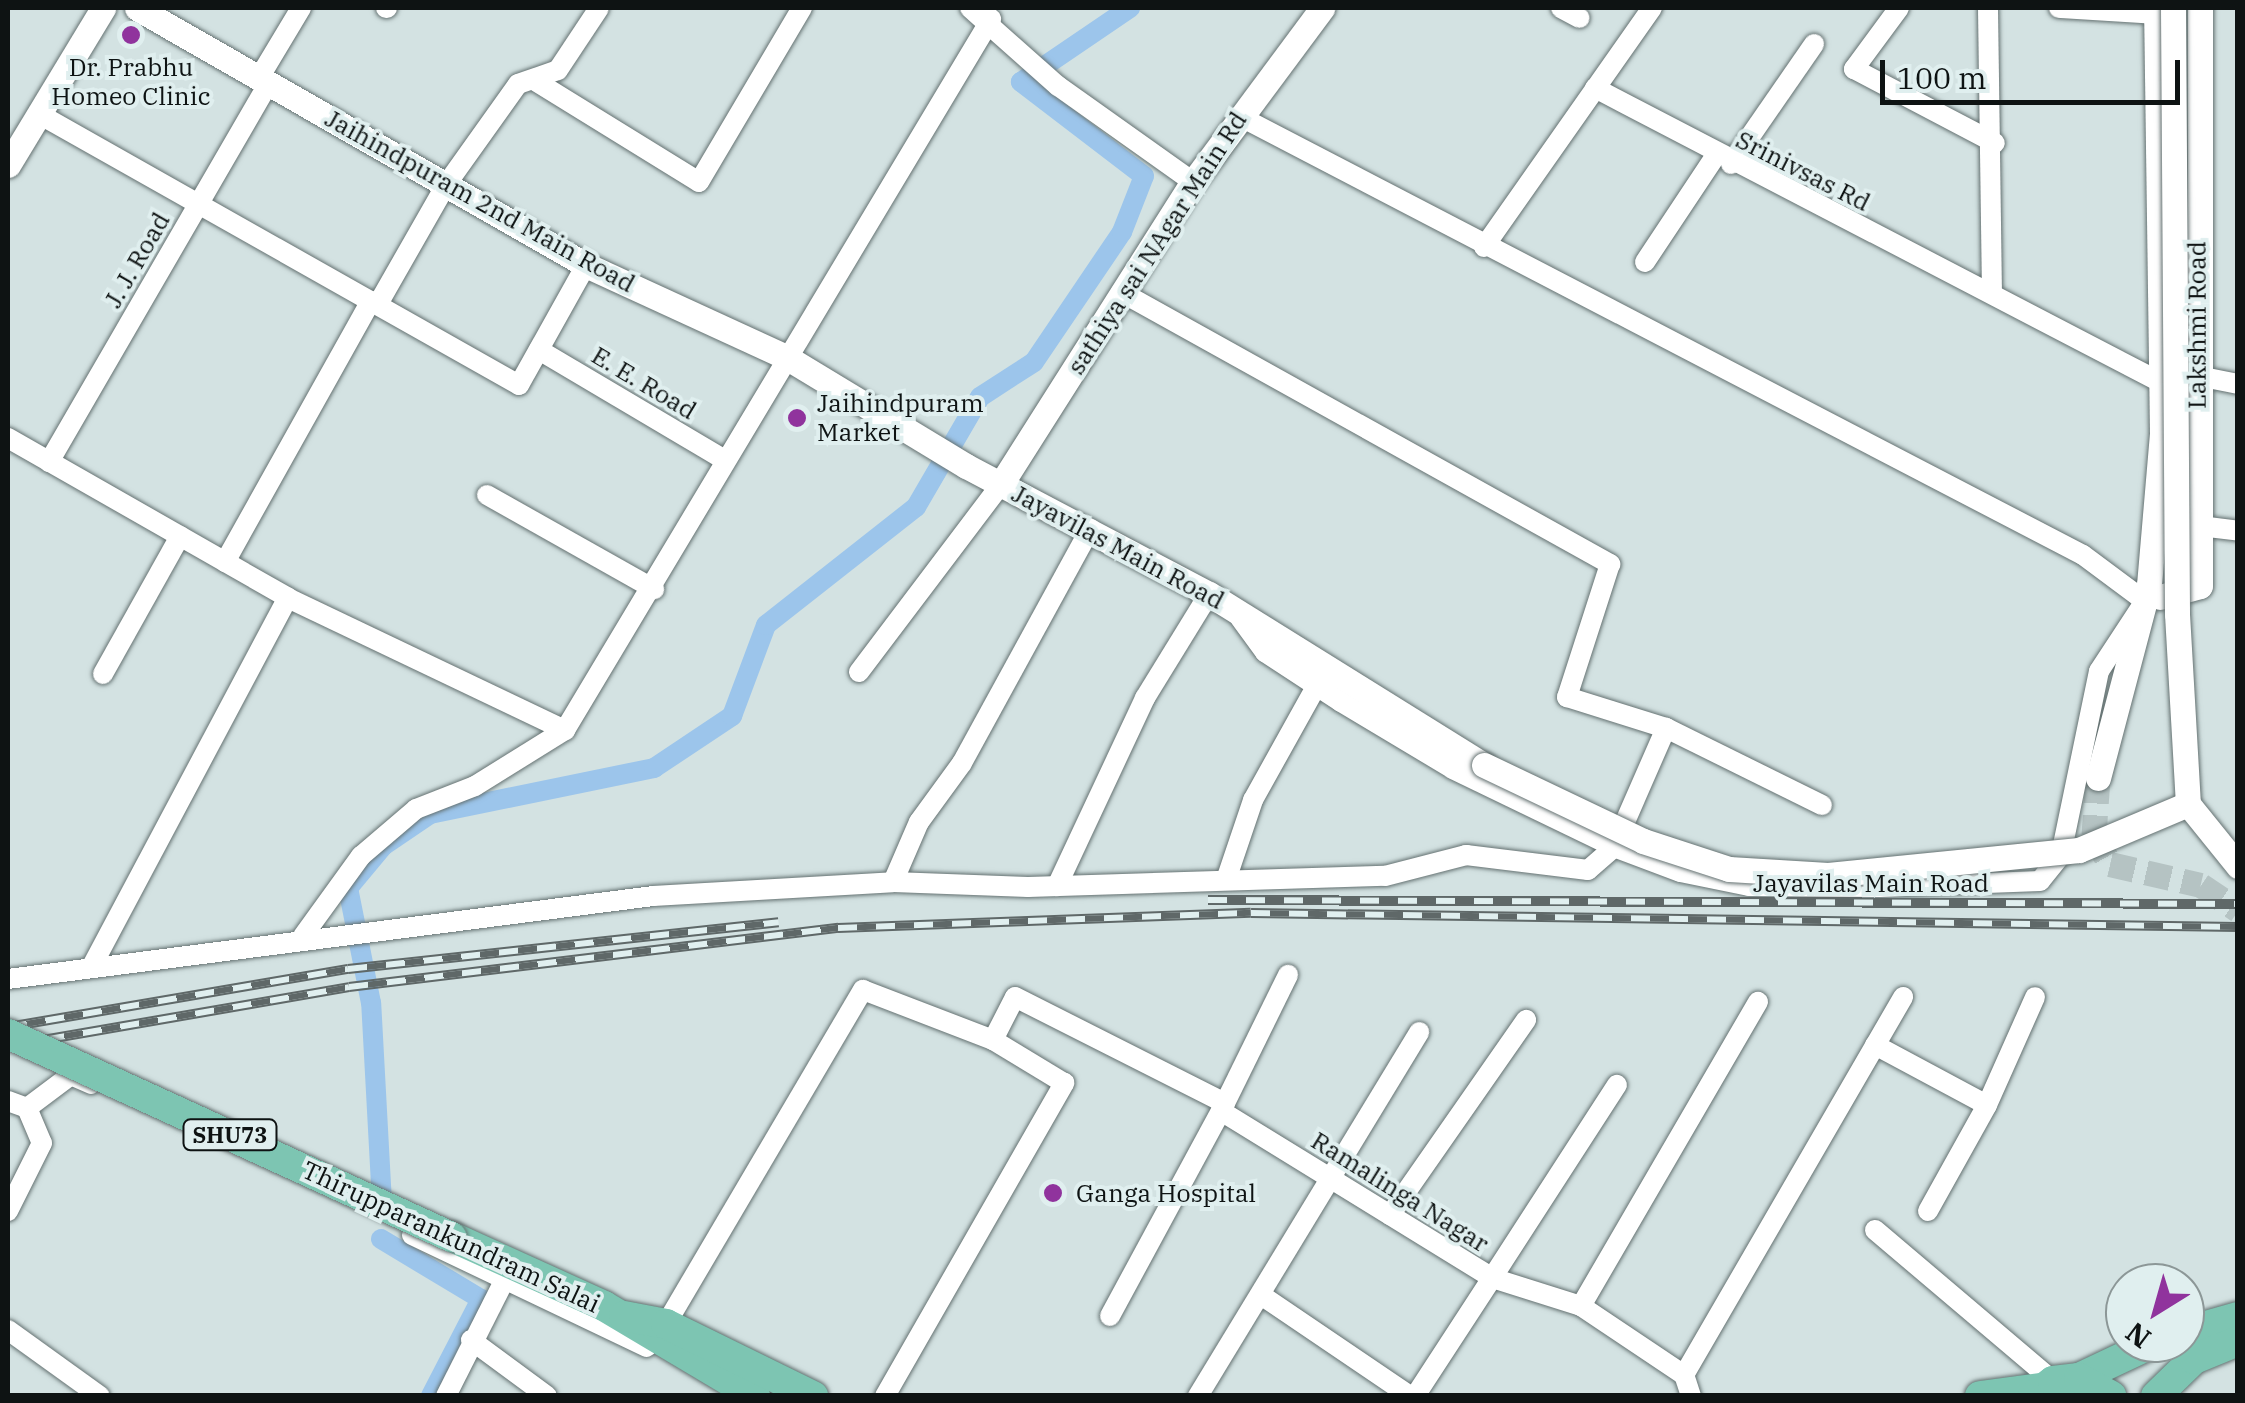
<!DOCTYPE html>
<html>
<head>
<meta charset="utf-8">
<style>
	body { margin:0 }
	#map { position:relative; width:2245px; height:1403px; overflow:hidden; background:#d3e2e2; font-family:"IBM Plex Serif",serif }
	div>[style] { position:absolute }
	.canal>* { height:20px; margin:-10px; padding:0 10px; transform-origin:10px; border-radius:10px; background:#9cc5eb }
	.tertiary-tunnel>* { height:25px; margin-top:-12.5px; transform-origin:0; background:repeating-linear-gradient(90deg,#b5c3c3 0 25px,transparent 0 37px) }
	.roads { filter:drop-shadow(0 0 2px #647171) drop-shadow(0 0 2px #647171) }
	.minor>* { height:20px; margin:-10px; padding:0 10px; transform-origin:10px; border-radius:10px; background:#fff }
	.tertiary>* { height:25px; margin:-12.5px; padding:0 12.5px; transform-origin:12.5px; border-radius:12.5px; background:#fff }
	.primary>* { height:30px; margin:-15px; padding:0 15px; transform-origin:15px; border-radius:15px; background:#7dc5b2 }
	.rail>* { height:10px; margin-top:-5px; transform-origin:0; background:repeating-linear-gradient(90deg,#e0efef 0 19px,#5f6868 0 38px); box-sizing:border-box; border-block:2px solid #5f6868 }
	.bridges { filter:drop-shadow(0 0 2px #647171) drop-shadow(0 0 2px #647171) }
	.tertiary-bridge>* { height:25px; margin:-12.5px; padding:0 12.5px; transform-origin:12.5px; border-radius:12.5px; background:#fff }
	.primary-bridge>* { height:30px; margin:-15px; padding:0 15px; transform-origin:15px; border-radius:15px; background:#7dc5b2 }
	.dots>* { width:28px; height:28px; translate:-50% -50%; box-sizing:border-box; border:5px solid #e0efef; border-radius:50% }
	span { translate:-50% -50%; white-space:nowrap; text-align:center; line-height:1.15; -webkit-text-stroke:8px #e0efef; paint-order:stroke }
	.shield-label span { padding:2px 8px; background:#e0efef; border:2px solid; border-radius:8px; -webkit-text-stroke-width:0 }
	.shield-label { font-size:22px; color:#0e1313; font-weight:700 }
	.poi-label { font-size:25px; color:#0e1313 }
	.left { translate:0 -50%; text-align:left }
	.street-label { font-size:25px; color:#0e1313 }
	.frame { position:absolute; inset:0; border:10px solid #0e1313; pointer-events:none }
	.north { position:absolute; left:2105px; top:1263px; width:100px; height:100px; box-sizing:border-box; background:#e0efef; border:2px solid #8c9797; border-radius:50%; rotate:217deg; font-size:28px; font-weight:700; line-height:40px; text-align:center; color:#0e1313 }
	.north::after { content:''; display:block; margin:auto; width:35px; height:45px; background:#90339d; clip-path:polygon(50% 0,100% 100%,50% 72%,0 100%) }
	.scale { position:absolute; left:1880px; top:60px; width:300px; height:45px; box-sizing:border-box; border:5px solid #0e1313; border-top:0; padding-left:12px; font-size:30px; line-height:35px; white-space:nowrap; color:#0e1313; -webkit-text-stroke:8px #e0efef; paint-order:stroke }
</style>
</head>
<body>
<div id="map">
	<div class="canal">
		<div style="left:382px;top:1203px;width:200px;rotate:-93.1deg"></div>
		<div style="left:371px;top:1003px;width:117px;rotate:-101.3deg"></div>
		<div style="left:348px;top:888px;width:55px;rotate:-50.2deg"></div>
		<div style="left:383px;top:846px;width:57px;rotate:-34.2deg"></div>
		<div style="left:430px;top:814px;width:229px;rotate:-11.6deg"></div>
		<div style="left:654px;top:768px;width:94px;rotate:-33.7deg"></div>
		<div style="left:732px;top:716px;width:97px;rotate:-69.5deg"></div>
		<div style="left:766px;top:625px;width:191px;rotate:-38.2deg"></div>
		<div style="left:916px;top:507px;width:127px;rotate:-59.8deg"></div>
		<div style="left:980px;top:397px;width:64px;rotate:-32.9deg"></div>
		<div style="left:1034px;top:362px;width:157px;rotate:-55.9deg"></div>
		<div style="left:1122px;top:232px;width:60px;rotate:-68.6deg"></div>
		<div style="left:1144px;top:176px;width:155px;rotate:-142.6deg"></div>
		<div style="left:1021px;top:82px;width:132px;rotate:-34.2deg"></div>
		<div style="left:381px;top:1239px;width:117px;rotate:31deg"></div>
		<div style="left:481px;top:1299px;width:109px;rotate:117.3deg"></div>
	</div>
	<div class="tertiary-tunnel">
		<div style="left:2098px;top:778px;width:57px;rotate:94deg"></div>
		<div style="left:2094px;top:835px;width:33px;rotate:61deg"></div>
		<div style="left:2110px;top:864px;width:93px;rotate:13deg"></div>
		<div style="left:2201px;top:885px;width:45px;rotate:34deg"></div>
	</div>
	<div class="roads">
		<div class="minor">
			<div style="left:386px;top:8px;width:1px"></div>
			<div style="left:970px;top:8px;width:118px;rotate:41.6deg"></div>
			<div style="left:1058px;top:86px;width:166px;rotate:35.4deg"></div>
			<div style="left:1561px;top:8px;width:21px;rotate:28deg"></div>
			<div style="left:1899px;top:8px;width:76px;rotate:126.4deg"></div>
			<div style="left:1854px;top:69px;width:159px;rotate:27.7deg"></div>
			<div style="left:1988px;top:8px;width:284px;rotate:89.2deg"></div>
			<div style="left:2059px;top:8px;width:97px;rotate:3.5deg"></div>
			<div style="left:259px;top:78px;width:82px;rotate:-59deg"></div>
			<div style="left:537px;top:82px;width:190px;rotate:31.7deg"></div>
			<div style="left:699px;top:182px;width:202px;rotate:-59.4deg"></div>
			<div style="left:1595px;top:88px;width:639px;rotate:27.49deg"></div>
			<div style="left:39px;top:114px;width:551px;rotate:29.45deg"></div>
			<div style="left:519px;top:385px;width:137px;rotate:-60.8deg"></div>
			<div style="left:1239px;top:116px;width:951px;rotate:27.48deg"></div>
			<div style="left:2083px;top:555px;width:77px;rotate:36.6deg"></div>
			<div style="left:2145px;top:601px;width:84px;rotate:123.3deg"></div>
			<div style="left:2099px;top:671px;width:188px;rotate:101.7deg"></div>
			<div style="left:2061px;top:855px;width:33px;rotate:129deg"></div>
			<div style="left:2040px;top:881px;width:161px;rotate:177.9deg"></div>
			<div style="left:1879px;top:887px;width:130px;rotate:-179.6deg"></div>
			<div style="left:1749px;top:886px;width:70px;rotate:-168.5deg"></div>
			<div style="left:1680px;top:872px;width:71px;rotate:-159.3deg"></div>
			<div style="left:1614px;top:847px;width:179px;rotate:-154.2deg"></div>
			<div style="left:1453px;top:769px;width:131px;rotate:-149.1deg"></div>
			<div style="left:1341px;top:702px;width:91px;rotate:-146.7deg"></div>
			<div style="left:1265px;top:652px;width:42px;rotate:-126.3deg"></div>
			<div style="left:1731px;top:164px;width:146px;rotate:-55.3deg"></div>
			<div style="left:1484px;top:247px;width:292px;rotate:-54.9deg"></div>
			<div style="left:1645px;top:262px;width:128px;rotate:-56.4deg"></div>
			<div style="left:1121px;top:292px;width:560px;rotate:29.08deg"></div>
			<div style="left:1610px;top:564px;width:140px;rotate:107.9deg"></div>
			<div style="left:1567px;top:697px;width:104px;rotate:17.4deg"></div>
			<div style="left:1666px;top:728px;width:174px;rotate:26.3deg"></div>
			<div style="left:378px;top:304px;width:137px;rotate:-60.3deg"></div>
			<div style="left:446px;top:185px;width:124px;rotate:-54.5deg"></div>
			<div style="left:518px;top:84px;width:42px;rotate:-19.3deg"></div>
			<div style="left:558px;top:70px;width:74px;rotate:-56.5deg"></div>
			<div style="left:539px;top:350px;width:214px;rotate:30.6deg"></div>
			<div style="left:2198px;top:376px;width:41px;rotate:11.3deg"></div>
			<div style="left:8px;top:438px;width:322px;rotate:29.7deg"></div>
			<div style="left:288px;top:598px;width:307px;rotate:25.5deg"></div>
			<div style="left:565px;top:730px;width:829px;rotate:-59.07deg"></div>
			<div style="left:49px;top:462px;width:438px;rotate:-59.9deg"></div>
			<div style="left:487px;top:495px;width:192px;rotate:29.4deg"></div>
			<div style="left:2200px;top:526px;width:38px;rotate:7deg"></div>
			<div style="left:225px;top:562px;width:299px;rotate:-60.8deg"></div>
			<div style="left:859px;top:672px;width:236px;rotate:-52.9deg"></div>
			<div style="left:103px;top:674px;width:158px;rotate:-60.8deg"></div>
			<div style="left:1227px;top:877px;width:81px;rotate:-71.3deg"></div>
			<div style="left:1253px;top:800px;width:132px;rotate:-60.9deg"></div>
			<div style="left:893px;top:882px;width:65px;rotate:-66.6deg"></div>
			<div style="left:919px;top:822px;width:73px;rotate:-53.9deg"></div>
			<div style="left:962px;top:763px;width:267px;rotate:-61.3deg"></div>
			<div style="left:1057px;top:886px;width:208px;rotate:-64.9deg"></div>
			<div style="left:1145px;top:698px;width:122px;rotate:-58.4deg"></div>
			<div style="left:303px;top:936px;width:99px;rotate:-54.1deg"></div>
			<div style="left:361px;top:856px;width:72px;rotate:-40.5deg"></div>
			<div style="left:416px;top:809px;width:63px;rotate:-21.3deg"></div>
			<div style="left:475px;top:786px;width:106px;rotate:-31.9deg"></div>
			<div style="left:93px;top:964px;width:415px;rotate:-62deg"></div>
			<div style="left:8px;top:979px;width:650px;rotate:-7.33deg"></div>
			<div style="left:653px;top:896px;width:240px;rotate:-3.3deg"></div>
			<div style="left:893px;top:882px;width:135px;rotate:2.1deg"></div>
			<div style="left:1028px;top:887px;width:357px;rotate:-1.8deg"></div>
			<div style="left:1385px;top:876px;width:84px;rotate:-14.5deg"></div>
			<div style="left:1466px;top:855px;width:123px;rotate:7deg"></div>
			<div style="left:1588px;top:870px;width:35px;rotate:-41deg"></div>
			<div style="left:1614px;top:847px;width:130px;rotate:-66.4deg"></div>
			<div style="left:1875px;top:1045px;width:127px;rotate:28.2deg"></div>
			<div style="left:1987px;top:1105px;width:118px;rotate:-66deg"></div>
			<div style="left:8px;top:1101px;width:20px;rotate:20deg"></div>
			<div style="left:27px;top:1108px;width:38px;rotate:67deg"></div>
			<div style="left:42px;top:1143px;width:76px;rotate:116.6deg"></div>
			<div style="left:1225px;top:1103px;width:9px;rotate:117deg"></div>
			<div style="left:1221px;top:1111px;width:318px;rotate:31.6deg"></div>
			<div style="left:1492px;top:1278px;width:141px;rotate:123.1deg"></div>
			<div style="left:1225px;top:1103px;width:143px;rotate:-63.8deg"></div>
			<div style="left:27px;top:1108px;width:55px;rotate:-36.9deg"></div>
			<div style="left:71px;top:1075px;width:22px;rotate:24deg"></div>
			<div style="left:1928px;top:1211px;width:121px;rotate:-60.9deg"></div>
			<div style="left:1390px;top:1215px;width:238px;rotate:-55.1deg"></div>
			<div style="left:1875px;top:1230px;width:233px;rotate:40.3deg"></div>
			<div style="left:412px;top:1235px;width:260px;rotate:25.5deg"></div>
			<div style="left:1261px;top:1295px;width:180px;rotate:34.1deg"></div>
			<div style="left:1581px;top:1306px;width:93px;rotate:-162.5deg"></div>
			<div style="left:1492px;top:1278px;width:230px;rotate:-57.1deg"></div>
			<div style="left:1110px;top:1316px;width:233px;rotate:-61.6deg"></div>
			<div style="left:666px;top:1324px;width:388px;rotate:-59.5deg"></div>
			<div style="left:863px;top:990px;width:139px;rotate:21deg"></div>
			<div style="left:993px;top:1040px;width:48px;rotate:-62.9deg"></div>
			<div style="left:1015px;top:997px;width:235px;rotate:26.8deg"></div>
			<div style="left:8px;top:1330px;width:113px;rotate:35.7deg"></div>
			<div style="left:471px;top:1340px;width:94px;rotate:36.4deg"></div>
			<div style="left:1684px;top:1375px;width:124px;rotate:-146.2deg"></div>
			<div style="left:1581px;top:1306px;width:352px;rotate:-59.8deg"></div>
			<div style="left:446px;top:1396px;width:131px;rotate:-63.2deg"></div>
			<div style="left:885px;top:1396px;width:361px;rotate:-60.2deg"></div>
			<div style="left:1064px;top:1083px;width:83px;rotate:-148.8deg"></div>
			<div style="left:1198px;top:1396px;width:426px;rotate:-58.7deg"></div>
			<div style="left:1691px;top:1396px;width:22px;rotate:-108deg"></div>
			<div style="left:1684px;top:1375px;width:437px;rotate:-59.9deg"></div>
		</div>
		<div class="tertiary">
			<div style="left:137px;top:8px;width:517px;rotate:29.79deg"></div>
			<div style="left:586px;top:265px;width:220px;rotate:24.7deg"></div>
			<div style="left:786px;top:357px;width:210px;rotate:31.2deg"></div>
			<div style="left:966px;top:466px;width:275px;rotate:27.8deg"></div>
			<div style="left:1209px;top:594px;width:324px;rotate:31.9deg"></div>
			<div style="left:8px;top:165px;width:184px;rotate:-58.8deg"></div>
			<div style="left:1001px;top:484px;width:358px;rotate:-57.6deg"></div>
			<div style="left:1193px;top:182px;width:217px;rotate:-53.4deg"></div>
			<div style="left:2160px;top:597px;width:41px;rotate:-15.4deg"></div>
			<div style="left:2200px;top:586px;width:578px;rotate:-90deg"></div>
			<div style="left:2098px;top:778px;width:200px;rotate:-75.2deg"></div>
			<div style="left:2149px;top:585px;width:153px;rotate:-85.1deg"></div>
			<div style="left:2162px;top:433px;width:425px;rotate:-90.8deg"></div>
		</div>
		<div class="primary">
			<div style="left:452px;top:1237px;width:167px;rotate:24.4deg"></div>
			<div style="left:604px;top:1306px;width:176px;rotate:30.8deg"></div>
			<div style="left:624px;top:1316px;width:43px;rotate:10.8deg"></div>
			<div style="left:666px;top:1324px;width:164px;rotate:26.1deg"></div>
			<div style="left:2185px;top:1332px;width:55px;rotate:-15.8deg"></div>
			<div style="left:2079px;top:1378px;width:82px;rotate:-25.3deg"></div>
			<div style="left:1980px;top:1396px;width:62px;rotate:-7.5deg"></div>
			<div style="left:2033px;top:1396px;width:25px;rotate:-37deg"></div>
			<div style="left:2053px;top:1381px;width:26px;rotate:-7deg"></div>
			<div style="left:2079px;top:1378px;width:37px;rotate:29deg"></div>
			<div style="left:2156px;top:1396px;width:53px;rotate:-44.2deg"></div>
			<div style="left:2194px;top:1359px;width:48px;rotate:-22.2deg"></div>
		</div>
	</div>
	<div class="rail">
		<div style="left:1208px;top:900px;width:1030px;rotate:0.22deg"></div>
		<div style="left:8px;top:1027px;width:345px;rotate:-9.7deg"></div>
		<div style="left:348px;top:969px;width:433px;rotate:-6.2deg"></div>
		<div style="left:8px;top:1046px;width:346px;rotate:-9.8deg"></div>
		<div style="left:349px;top:987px;width:493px;rotate:-6.9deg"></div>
		<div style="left:838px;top:928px;width:413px;rotate:-2.1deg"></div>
		<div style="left:1251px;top:913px;width:987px;rotate:0.81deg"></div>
	</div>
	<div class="bridges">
		<div class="tertiary-bridge">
			<div style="left:2173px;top:8px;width:606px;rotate:89.62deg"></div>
			<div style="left:2177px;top:614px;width:190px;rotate:86.7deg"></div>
			<div style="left:2188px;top:804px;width:80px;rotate:51.1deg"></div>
			<div style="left:1484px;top:765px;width:176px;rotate:25.5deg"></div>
			<div style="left:1643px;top:841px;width:90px;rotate:18deg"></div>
			<div style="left:1729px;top:869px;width:99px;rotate:3.5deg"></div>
			<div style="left:1828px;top:875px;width:252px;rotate:-5.7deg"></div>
			<div style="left:2079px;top:850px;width:118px;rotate:-22.9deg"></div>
		</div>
		<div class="primary-bridge">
			<div style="left:8px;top:1034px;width:488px;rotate:24.6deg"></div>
		</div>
	</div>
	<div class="dots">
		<div style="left:131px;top:35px;background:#90339d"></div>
		<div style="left:797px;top:418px;background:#90339d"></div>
		<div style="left:1053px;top:1193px;background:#90339d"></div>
	</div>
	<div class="shield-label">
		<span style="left:230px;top:1135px">SHU73</span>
	</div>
	<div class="poi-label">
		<span style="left:131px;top:82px">Dr. Prabhu<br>Homeo Clinic</span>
		<span class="left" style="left:817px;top:418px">Jaihindpuram<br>Market</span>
		<span class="left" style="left:1076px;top:1193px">Ganga Hospital</span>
	</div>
	<div class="street-label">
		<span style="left:1803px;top:171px;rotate:27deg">Srinivsas Rd</span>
		<span style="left:480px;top:201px;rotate:29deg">Jaihindpuram 2nd Main Road</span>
		<span style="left:1157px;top:243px;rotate:-57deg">sathiya sai NAgar Main Rd</span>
		<span style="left:137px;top:260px;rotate:-60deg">J. J. Road</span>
		<span style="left:2197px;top:325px;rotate:-90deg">Lakshmi Road</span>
		<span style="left:644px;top:383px;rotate:31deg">E. E. Road</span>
		<span style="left:1118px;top:547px;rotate:28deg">Jayavilas Main Road</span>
		<span style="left:1871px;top:883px">Jayavilas Main Road</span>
		<span style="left:1400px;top:1192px;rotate:32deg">Ramalinga Nagar</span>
		<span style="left:451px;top:1237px;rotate:25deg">Thirupparankundram Salai</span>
	</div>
	<div class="frame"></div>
	<div class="north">N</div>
	<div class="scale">100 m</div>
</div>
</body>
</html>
